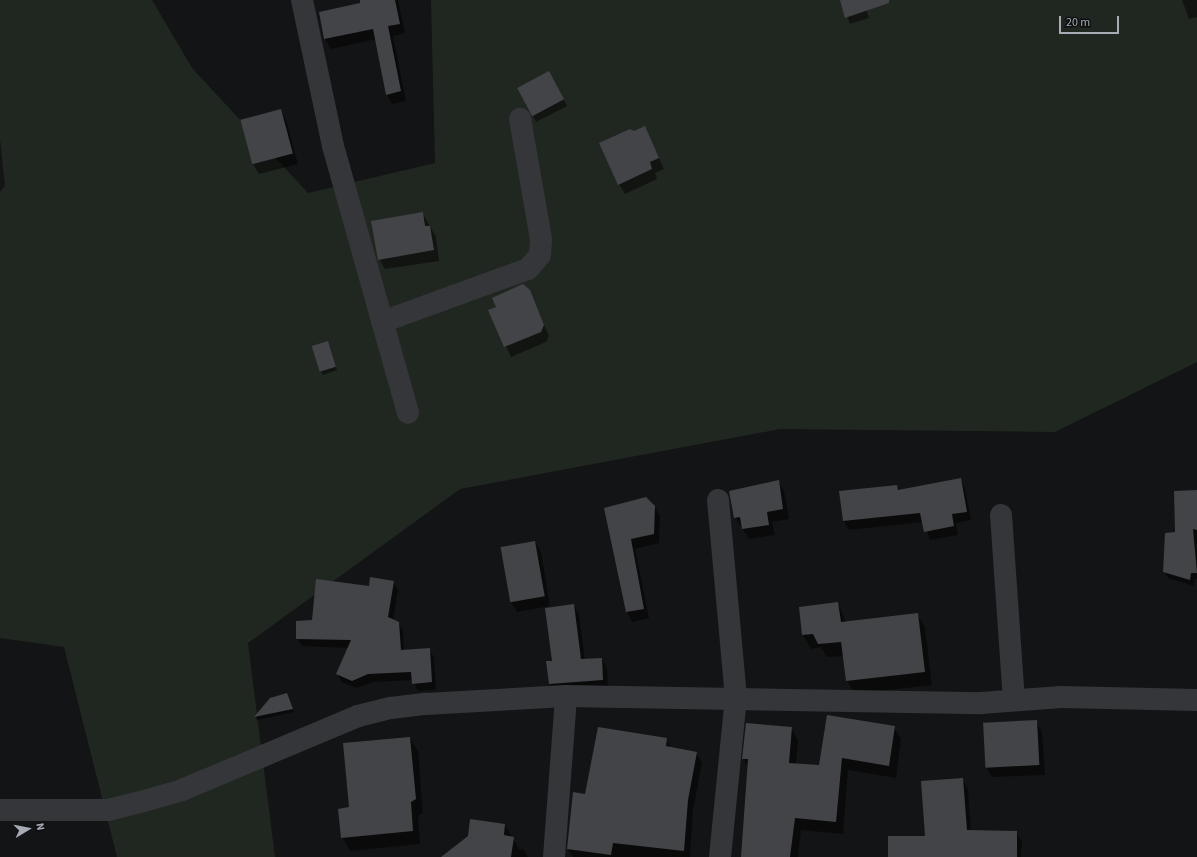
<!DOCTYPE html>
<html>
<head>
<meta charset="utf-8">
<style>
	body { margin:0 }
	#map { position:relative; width:1197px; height:857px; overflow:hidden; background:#131415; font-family:"Source Sans 3",sans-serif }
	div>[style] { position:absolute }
	.green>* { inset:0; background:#202720 }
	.shadow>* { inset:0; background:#0007 }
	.building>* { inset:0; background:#434448; transform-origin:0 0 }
	.minor>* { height:22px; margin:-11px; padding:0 11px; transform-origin:11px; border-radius:11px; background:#35363a }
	span { translate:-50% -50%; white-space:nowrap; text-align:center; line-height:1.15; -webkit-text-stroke:3px #0e0f10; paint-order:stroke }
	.north { position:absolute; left:8px; top:809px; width:40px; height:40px; -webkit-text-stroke:3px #0e0f10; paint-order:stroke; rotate:80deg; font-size:11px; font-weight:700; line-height:16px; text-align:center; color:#a6abb4 }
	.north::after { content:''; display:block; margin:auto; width:14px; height:18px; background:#a6abb4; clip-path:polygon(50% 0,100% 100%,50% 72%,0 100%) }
	.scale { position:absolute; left:1059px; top:16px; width:60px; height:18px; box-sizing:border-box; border:2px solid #a6abb4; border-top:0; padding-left:5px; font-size:12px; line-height:14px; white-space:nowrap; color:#a6abb4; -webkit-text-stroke:3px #0e0f10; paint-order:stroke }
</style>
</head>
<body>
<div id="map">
	<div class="green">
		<div style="clip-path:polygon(0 0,152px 0,192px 68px,308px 193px,435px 163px,431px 0,1197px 0,1197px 362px,1055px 432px,780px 429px,460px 489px,248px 643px,275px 857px,117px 857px,64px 647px,0 638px,0 192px,5px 186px,0 139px)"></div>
	</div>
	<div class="shadow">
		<div style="clip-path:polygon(361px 0,398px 0,405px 33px,393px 36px,406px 101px,392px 104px,387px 94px,376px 39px,331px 49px,325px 39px,320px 12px,362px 4px)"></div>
		<div style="clip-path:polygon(841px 0,863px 0,869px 18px,850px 24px)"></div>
		<div style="clip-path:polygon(1182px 0,1197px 0,1197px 17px,1189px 19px)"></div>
		<div style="clip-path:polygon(553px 79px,567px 106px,536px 122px,518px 88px)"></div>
		<div style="clip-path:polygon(280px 110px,286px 120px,298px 164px,259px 174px,253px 164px,241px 120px)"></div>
		<div style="clip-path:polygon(645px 128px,664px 169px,655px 173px,657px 179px,625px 194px,619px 184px,634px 132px)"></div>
		<div style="clip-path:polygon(423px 214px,436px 237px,439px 261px,385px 269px,379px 259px)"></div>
		<div style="clip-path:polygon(529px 291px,549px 336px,546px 342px,511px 357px,490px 311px)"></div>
		<div style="clip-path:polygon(329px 345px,337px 370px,323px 375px,321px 372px)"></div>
		<div style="clip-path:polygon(960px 479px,965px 488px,971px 520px,956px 523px,958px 535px,930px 540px,923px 522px,848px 530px,844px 521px,840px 492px,897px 486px,899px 490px)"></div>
		<div style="clip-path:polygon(778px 481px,784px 491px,789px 519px,772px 522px,775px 535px,749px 539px,735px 517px,751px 486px)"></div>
		<div style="clip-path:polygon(1197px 491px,1197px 579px,1195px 579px,1194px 586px,1168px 578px,1164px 571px,1176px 533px)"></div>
		<div style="clip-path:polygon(654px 506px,660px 516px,659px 543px,635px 549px,649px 618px,632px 622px,627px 612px,605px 508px)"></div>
		<div style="clip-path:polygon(535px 542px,541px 552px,550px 606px,517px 612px,511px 602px)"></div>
		<div style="clip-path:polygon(393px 582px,398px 590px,393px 620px,398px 622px,403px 631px,404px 651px,429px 649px,434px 657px,436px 690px,418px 691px,413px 680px,373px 682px,357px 688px,342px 682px,337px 674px,348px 648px,302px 646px,297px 638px,312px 621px,370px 587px)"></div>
		<div style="clip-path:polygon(838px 603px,846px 622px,917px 614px,925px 627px,932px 685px,854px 694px,847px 680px,844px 656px,827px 657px,821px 647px,811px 649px,803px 635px,800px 608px)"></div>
		<div style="clip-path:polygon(574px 605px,579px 615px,585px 660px,602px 659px,607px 668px,608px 689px,555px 693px,550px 684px,547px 662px,553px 662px)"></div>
		<div style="clip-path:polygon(288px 697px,294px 712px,257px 720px,255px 718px,270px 699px)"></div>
		<div style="clip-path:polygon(1036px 721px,1042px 732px,1045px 775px,992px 777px,986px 767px,984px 724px)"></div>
		<div style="clip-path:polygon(894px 727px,901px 739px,896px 778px,848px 770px,843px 834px,801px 830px,798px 857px,742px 857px,748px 767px,743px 758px,791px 728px,798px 740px,796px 764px,820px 766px)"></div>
		<div style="clip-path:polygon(410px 738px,418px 751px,423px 813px,418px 816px,420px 844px,350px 851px,342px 837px,350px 808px)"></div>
		<div style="clip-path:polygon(666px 739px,671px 748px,696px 753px,702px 763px,693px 810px,690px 857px,573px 857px,568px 849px,574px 793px,586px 795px)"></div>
		<div style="clip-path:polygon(962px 779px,968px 789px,971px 832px,1016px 832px,1022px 842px,1021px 857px,889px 857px,926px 837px)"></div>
		<div style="clip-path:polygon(505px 825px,519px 849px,524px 850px,528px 857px,451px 857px,469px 836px)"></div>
	</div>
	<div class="building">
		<div style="clip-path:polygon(360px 0,395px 0,400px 24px,388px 26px,401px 91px,386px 95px,373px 29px,324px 39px,319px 12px,360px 3px)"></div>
		<div style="clip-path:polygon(840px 0,889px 0,889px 3px,845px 18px)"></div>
		<div style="left:549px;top:71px;width:32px;height:36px;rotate:62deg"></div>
		<div style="left:281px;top:109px;width:46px;height:42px;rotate:75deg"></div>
		<div style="clip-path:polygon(645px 126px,659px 158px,650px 162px,652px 169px,618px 185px,599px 143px,630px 129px,634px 131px)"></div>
		<div style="clip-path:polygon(423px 212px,425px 226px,430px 226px,434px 250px,378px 260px,371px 221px)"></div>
		<div style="clip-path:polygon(523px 284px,530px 290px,544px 325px,541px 332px,504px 347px,488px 310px,496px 307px,492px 298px)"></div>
		<div style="left:328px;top:341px;width:27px;height:17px;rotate:73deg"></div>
		<div style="clip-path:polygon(961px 478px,967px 512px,952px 514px,954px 526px,924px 532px,920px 513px,843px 521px,839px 491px,897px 485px,898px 490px)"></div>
		<div style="clip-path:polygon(779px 480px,783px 509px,767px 512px,769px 525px,742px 529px,740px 517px,734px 518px,729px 491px)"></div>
		<div style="clip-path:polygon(1197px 490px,1197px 530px,1193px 529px,1197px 573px,1191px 573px,1190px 580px,1163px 572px,1165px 533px,1175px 532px,1174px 491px)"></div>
		<div style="clip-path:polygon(646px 497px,655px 506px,654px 534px,631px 539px,644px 609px,626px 612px,604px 508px)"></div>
		<div style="left:535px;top:541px;width:56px;height:35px;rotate:80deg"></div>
		<div style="clip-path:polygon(370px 577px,394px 581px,388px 617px,399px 622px,401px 650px,430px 648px,432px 682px,412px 684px,411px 672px,368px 674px,352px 681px,336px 674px,351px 640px,296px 639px,296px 621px,312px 620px,316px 579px,369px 586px)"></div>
		<div style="clip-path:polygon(838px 602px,841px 622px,918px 613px,925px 672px,846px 681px,841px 642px,818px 644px,813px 634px,802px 635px,799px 607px)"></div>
		<div style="clip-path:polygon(574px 604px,581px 659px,602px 658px,603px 680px,549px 684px,546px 661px,552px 661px,545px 608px)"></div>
		<div style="clip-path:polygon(287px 693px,293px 709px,254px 717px,270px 698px)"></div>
		<div style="clip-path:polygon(827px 715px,895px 726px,889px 766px,842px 758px,836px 822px,795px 818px,790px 857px,741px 857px,748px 759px,742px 759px,746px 723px,792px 727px,789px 763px,819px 765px)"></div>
		<div style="left:1037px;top:720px;width:45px;height:54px;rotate:87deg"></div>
		<div style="clip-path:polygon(598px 727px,667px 738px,666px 746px,697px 752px,688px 800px,684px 851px,613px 843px,611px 855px,567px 849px,573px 792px,585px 794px)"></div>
		<div style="clip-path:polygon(410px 737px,416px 799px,411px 802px,413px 831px,341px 838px,338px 809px,349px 807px,343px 743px)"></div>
		<div style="clip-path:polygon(963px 778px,967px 830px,1017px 831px,1017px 857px,888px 857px,888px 836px,925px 836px,921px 781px)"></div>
		<div style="clip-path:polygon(470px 819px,505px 824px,504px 835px,514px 837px,511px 857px,441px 857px,468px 836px)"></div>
	</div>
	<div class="minor">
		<div style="left:302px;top:0;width:149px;rotate:78deg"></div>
		<div style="left:333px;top:146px;width:277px;rotate:74.3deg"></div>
		<div style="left:382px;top:322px;width:155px;rotate:-20deg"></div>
		<div style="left:528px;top:269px;width:18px;rotate:-49deg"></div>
		<div style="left:540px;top:255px;width:16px;rotate:-86deg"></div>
		<div style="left:541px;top:239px;width:122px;rotate:-99.9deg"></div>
		<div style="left:718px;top:500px;width:198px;rotate:84.8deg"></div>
		<div style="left:736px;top:697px;width:161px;rotate:95.7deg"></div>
		<div style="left:1001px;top:515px;width:185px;rotate:86deg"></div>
		<div style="left:0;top:810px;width:108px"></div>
		<div style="left:108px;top:810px;width:37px;rotate:-14deg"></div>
		<div style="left:144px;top:801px;width:40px;rotate:-16deg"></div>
		<div style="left:182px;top:790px;width:191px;rotate:-22.8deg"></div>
		<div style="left:358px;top:716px;width:34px;rotate:-14deg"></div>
		<div style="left:391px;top:708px;width:35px;rotate:-7deg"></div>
		<div style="left:426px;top:704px;width:140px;rotate:-3.3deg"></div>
		<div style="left:566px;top:696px;width:415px;rotate:1deg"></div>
		<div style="left:981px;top:703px;width:80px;rotate:-4.3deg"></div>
		<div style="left:1061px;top:697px;width:136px;rotate:1.3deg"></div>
		<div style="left:554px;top:857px;width:161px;rotate:-85.7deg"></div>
	</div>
	<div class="north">N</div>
	<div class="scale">20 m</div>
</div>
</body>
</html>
